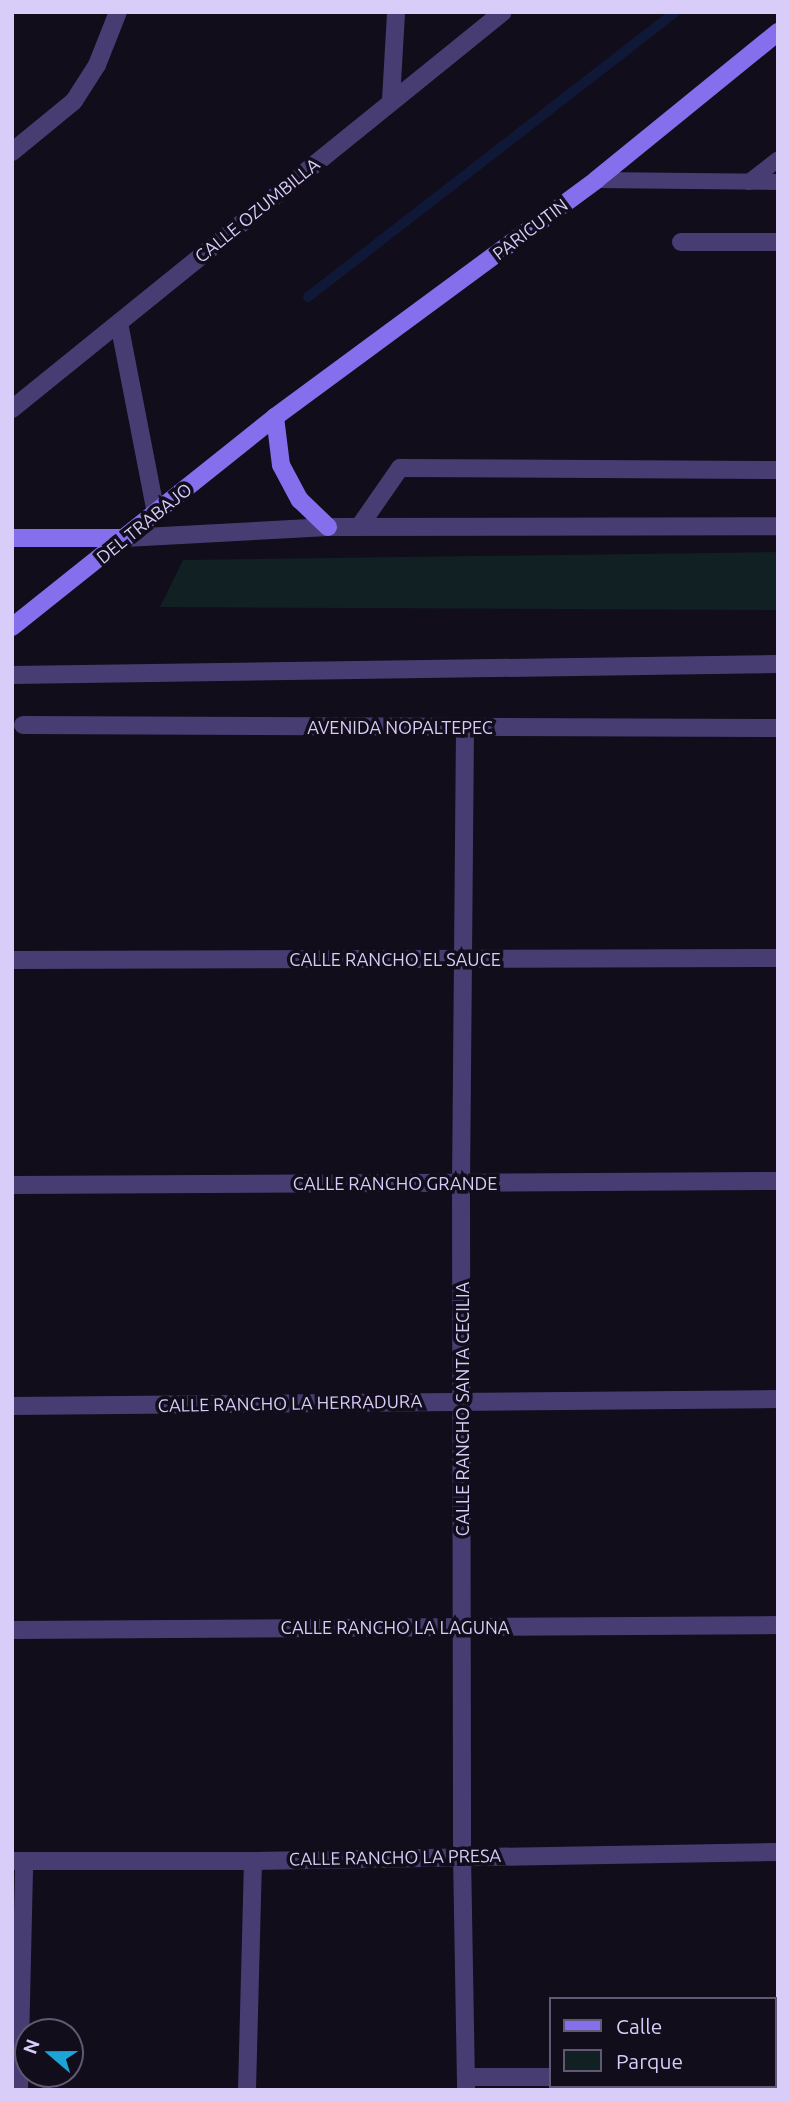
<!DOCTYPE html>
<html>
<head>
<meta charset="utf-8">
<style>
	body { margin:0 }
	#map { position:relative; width:790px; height:2102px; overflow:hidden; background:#110d1a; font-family:Ubuntu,sans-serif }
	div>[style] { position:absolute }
	.green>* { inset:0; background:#112023 }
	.stream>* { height:10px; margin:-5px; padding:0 5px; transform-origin:5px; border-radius:5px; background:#0f1836 }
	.lane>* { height:16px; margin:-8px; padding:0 8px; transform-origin:8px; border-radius:8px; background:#483d73 }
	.street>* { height:18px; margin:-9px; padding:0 9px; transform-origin:9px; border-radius:9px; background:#483d73 }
	.secondary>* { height:18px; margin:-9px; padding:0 9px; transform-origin:9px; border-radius:9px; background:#866fed }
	span { translate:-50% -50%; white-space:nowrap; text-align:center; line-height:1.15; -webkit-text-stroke:7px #110d1a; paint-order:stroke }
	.street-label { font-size:18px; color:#d8ccf9 }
	.frame { position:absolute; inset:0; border:14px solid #d8ccf9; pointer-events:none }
	.legend { position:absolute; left:549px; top:1997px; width:228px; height:91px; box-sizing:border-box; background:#110d1a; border:2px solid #615973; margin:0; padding:9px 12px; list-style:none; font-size:21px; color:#d8ccf9 }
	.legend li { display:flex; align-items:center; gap:14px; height:35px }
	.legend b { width:35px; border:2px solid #615973 }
	.north { position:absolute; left:14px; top:2018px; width:70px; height:70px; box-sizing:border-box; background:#110d1a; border:2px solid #615973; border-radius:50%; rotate:290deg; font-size:19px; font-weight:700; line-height:28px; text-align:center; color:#d8ccf9 }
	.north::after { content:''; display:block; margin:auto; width:24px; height:32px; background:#1ba4d5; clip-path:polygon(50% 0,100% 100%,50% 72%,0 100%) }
</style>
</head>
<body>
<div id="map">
	<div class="green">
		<div style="clip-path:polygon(778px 552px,778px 610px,160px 607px,183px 560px)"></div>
	</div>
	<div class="stream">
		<div style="left:308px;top:297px;width:465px;rotate:-37.8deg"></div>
	</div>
	<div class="lane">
		<div style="left:596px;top:180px;width:182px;rotate:0.6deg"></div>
		<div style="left:749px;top:182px;width:37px;rotate:-38deg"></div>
	</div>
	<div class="street">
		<div style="left:391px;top:100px;width:88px;rotate:-86.7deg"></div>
		<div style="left:12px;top:152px;width:80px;rotate:-39.4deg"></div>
		<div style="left:74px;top:101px;width:43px;rotate:-57.4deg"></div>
		<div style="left:97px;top:65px;width:57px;rotate:-68.4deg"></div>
		<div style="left:681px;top:242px;width:97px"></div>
		<div style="left:119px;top:323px;width:194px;rotate:79deg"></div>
		<div style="left:12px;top:409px;width:631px;rotate:-38.96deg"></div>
		<div style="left:359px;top:527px;width:72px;rotate:-55.2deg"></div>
		<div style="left:400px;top:468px;width:378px;rotate:0.3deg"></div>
		<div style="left:125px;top:538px;width:203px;rotate:-3.1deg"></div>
		<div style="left:328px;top:527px;width:450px;rotate:-0.1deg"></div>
		<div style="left:12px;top:675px;width:766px;rotate:-0.82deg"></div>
		<div style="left:23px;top:725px;width:755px;rotate:0.23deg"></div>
		<div style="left:465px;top:728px;width:455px;rotate:90.5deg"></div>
		<div style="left:461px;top:1183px;width:672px;rotate:89.91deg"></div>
		<div style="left:462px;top:1855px;width:235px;rotate:89deg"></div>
		<div style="left:12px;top:960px;width:766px;rotate:-0.15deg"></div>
		<div style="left:12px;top:1185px;width:766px;rotate:-0.3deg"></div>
		<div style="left:12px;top:1406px;width:766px;rotate:-0.52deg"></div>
		<div style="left:12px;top:1630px;width:766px;rotate:-0.37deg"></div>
		<div style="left:12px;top:1861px;width:241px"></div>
		<div style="left:253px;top:1861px;width:525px;rotate:-0.98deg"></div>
		<div style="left:774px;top:2076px;width:4px"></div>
		<div style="left:466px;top:2077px;width:84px"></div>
		<div style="left:19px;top:2090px;width:229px;rotate:-88.7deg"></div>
		<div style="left:247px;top:2090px;width:229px;rotate:-88.5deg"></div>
	</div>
	<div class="secondary">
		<div style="left:275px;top:417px;width:48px;rotate:82.9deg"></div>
		<div style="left:281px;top:465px;width:40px;rotate:62deg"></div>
		<div style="left:300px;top:500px;width:39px;rotate:44deg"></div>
		<div style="left:12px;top:538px;width:113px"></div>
		<div style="left:12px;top:627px;width:337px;rotate:-38.6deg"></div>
		<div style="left:275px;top:417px;width:399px;rotate:-36.4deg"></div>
		<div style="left:596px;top:180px;width:235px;rotate:-39.1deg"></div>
	</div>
	<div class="street-label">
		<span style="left:257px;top:210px;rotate:-39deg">CALLE OZUMBILLA</span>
		<span style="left:530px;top:229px;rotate:-37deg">PARICUTIN</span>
		<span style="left:144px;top:523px;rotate:-39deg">DEL TRABAJO</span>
		<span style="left:400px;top:727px">AVENIDA NOPALTEPEC</span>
		<span style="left:395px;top:959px">CALLE RANCHO EL SAUCE</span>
		<span style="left:395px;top:1183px">CALLE RANCHO GRANDE</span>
		<span style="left:290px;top:1403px;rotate:-1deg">CALLE RANCHO LA HERRADURA</span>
		<span style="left:462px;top:1409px;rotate:-90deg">CALLE RANCHO SANTA CECILIA</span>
		<span style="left:395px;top:1627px">CALLE RANCHO LA LAGUNA</span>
		<span style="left:395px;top:1857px;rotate:-1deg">CALLE RANCHO LA PRESA</span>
	</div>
	<div class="frame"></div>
	<ul class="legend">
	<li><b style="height:9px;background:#866fed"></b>Calle</li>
	<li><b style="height:19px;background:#112023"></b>Parque</li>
	</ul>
	<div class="north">N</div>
</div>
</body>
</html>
